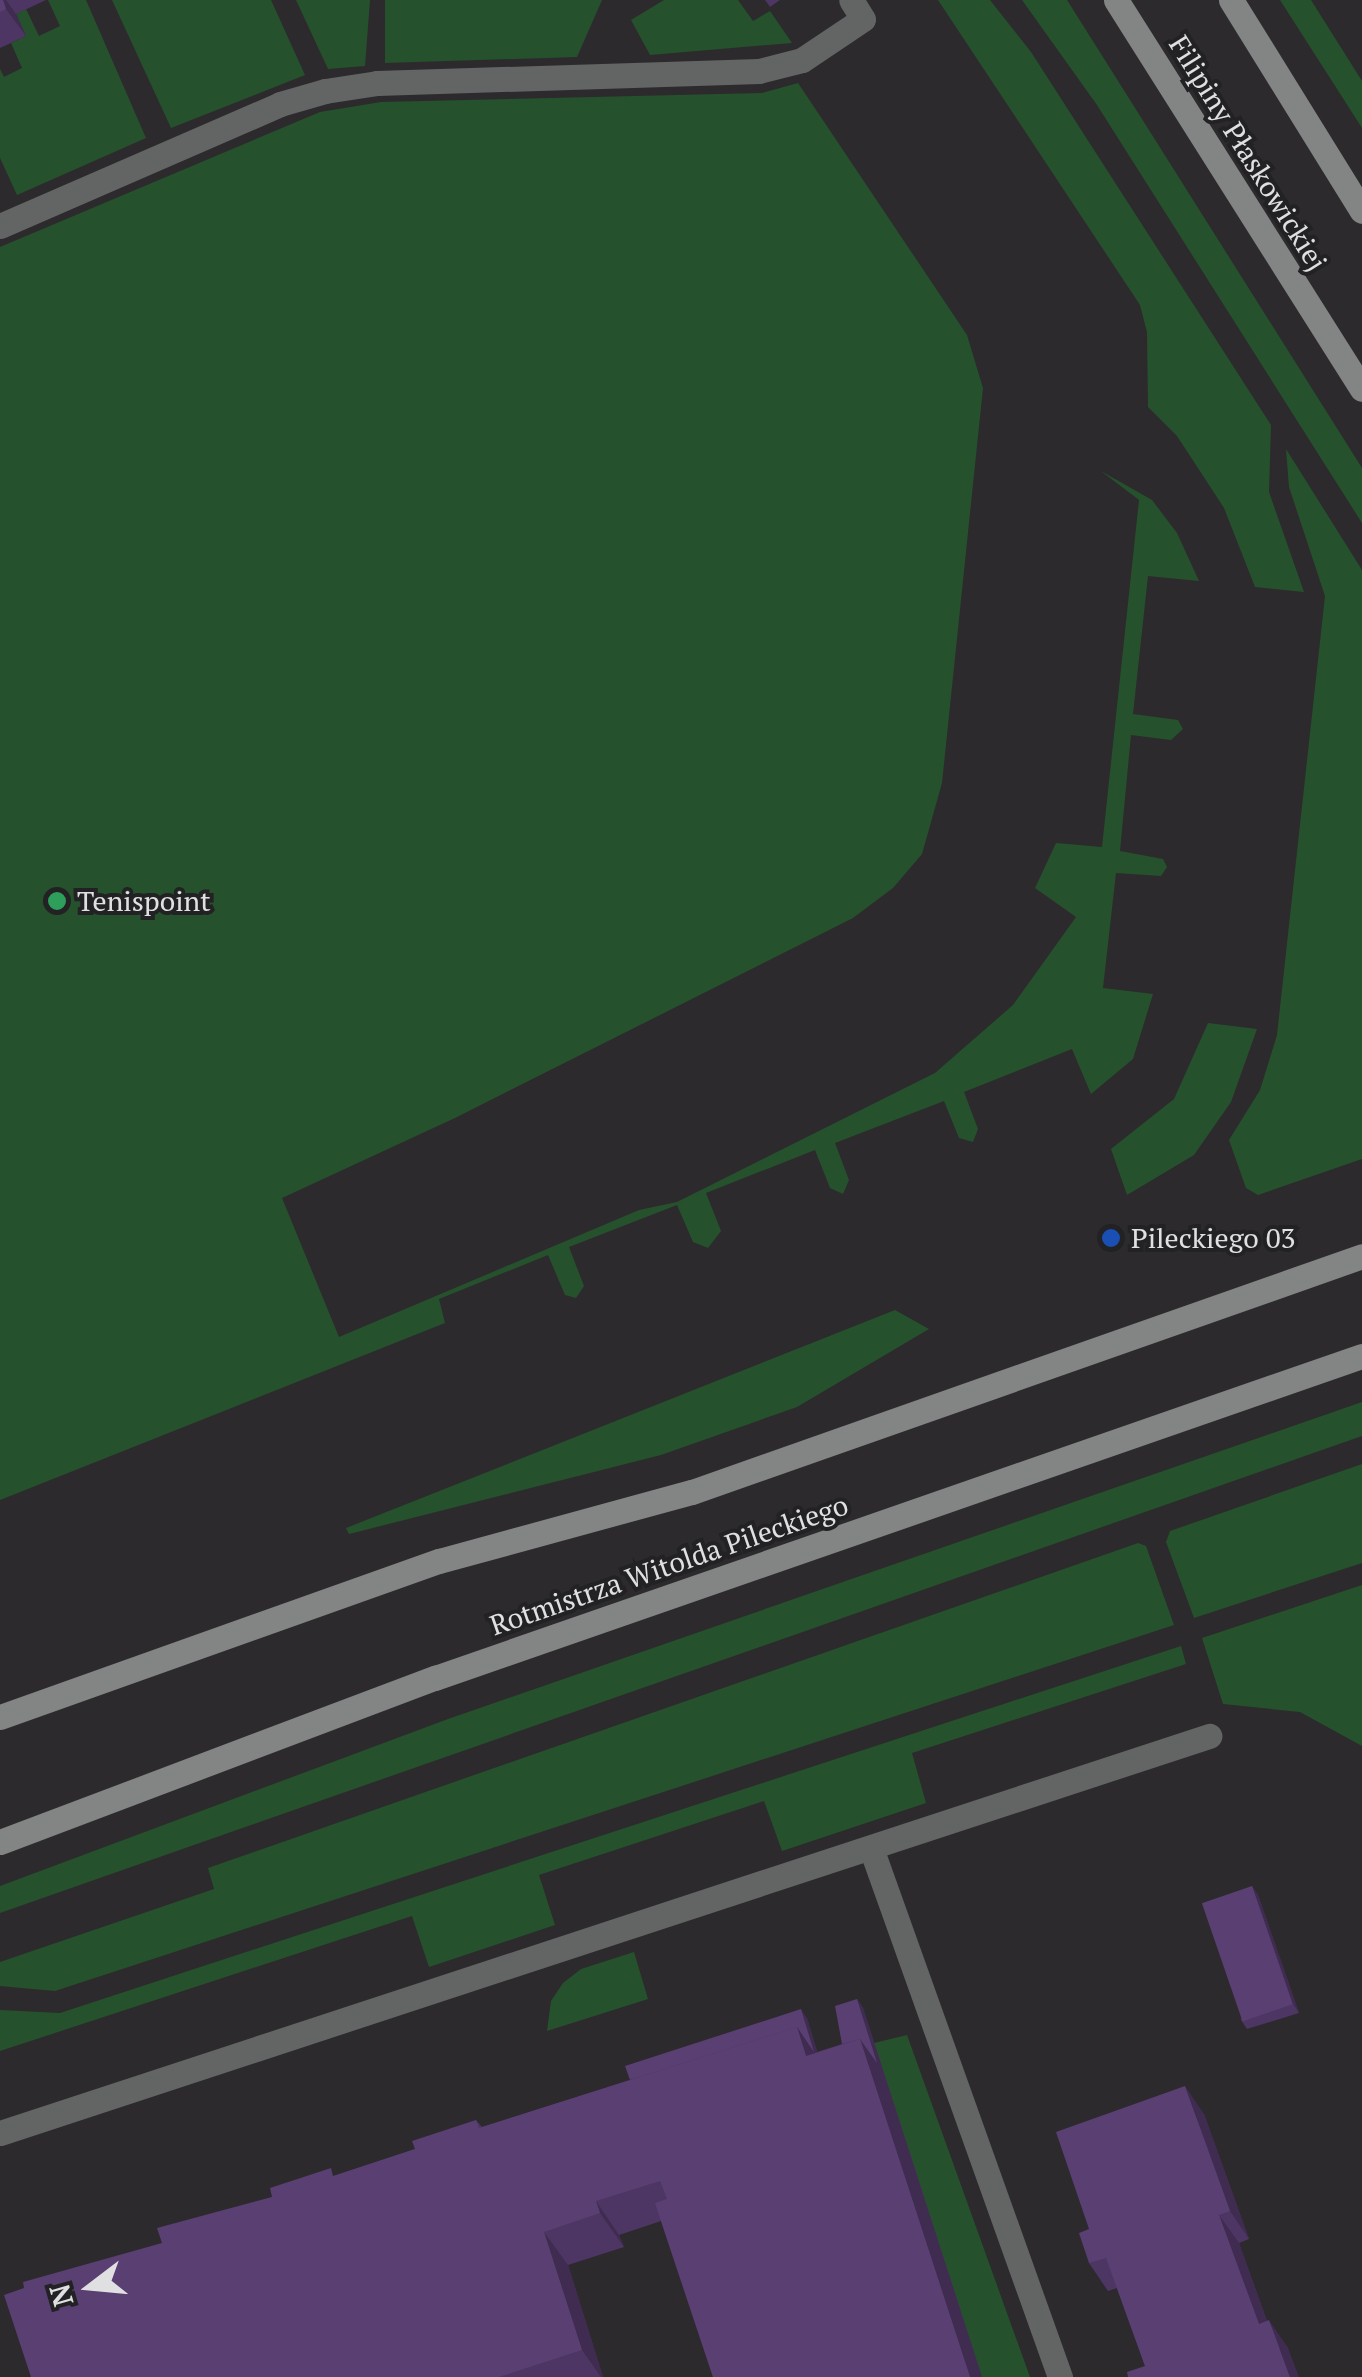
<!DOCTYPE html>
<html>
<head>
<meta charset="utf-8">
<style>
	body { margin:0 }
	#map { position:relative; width:1362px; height:2377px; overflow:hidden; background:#2c2a2d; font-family:"PT Serif",serif }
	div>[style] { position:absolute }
	.green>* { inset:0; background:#26512d }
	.service>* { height:25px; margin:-12.5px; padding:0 12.5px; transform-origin:12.5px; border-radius:12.5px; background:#636564 }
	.minor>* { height:25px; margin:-12.5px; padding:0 12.5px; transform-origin:12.5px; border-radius:12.5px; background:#636564 }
	.secondary>* { height:25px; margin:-12.5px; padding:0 12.5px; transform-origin:12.5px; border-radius:12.5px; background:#838584 }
	.wall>* { inset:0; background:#4d3663 }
	.shaded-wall>* { inset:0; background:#3f2c50 }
	.building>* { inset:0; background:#5a3f73; transform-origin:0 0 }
	.dots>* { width:28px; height:28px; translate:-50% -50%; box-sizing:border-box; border:5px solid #222123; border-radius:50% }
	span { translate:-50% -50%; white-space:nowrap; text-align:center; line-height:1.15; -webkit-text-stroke:8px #222123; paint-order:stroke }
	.street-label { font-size:28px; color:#e0dfe1 }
	.poi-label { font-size:28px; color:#e0dfe1 }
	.left { translate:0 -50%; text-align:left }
	.north { position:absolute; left:40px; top:2237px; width:100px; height:100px; -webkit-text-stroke:8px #222123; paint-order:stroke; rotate:254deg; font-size:28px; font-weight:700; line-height:40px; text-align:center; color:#e0dfe1 }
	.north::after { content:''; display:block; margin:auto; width:35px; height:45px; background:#e0dfe1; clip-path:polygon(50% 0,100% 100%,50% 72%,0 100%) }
</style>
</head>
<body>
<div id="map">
	<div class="green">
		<div style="clip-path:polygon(48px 0,86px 0,146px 138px,17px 195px,0 158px,0 69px,4px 77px,22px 68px,11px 43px,26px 36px,16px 14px,26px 9px,39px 36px,60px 26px)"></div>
		<div style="clip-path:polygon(112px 0,271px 0,305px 75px,171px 128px)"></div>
		<div style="clip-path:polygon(296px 0,370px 0,365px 66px,328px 69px)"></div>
		<div style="clip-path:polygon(385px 0,602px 0,577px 57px,385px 63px)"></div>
		<div style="clip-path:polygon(664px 0,738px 0,753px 21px,770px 11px,792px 43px,650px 55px,631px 20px)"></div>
		<div style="clip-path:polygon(938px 0,990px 0,1031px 52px,1271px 425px,1269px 492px,1304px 592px,1255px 587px,1224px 508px,1177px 436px,1148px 407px,1147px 332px,1140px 305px)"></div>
		<div style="clip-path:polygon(1022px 0,1067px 0,1362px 468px,1362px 523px,1097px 105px)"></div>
		<div style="clip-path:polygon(1280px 0,1311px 0,1362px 81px,1362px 128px)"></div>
		<div style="clip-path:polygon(798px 83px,967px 335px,983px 388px,942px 783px,922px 854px,893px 888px,853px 918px,455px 1118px,282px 1198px,339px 1337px,639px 1210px,677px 1202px,935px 1073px,1013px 1005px,1076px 917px,1035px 888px,1056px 843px,1102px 847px,1139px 500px,1101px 471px,1152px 500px,1177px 533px,1199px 581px,1148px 576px,1133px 714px,1178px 720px,1183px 729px,1171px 740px,1131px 735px,1120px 851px,1163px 859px,1167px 867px,1161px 876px,1116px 873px,1103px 988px,1153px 994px,1133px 1059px,1091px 1094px,1072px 1049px,964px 1092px,978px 1129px,973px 1142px,959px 1138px,944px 1101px,835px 1143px,849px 1180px,843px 1194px,830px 1188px,815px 1150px,706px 1193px,721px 1231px,708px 1248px,693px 1242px,677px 1205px,569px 1247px,584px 1286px,576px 1298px,565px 1295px,548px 1255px,439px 1299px,445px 1323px,0 1500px,0 247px,320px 112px,381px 102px,762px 93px)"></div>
		<div style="clip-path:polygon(1286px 449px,1362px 570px,1362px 1159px,1258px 1195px,1246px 1188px,1229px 1140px,1260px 1090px,1277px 1035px,1325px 596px,1289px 487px)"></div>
		<div style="clip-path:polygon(1208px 1023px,1257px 1029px,1231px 1102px,1194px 1155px,1127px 1195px,1111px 1149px,1174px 1099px)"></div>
		<div style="clip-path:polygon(895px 1310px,929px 1329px,797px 1407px,661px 1455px,349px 1534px,346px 1528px)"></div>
		<div style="clip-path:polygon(1362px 1402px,1362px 1436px,0 1913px,0 1886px,448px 1719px)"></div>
		<div style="clip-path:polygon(1362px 1464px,1362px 1563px,1194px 1618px,1166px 1542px,1170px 1531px)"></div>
		<div style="clip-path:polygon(1138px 1543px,1146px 1546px,1174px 1625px,55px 1991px,0 1986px,0 1962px,214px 1889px,208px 1868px)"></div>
		<div style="clip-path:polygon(1362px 1585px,1362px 1746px,1300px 1712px,1223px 1704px,1202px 1638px)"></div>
		<div style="clip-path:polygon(1181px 1646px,1186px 1664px,912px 1753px,926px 1803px,782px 1851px,764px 1801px,539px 1875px,555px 1925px,429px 1967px,412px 1916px,0 2051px,0 2010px,60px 2013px)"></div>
		<div style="clip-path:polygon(634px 1952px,648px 1999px,547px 2031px,551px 2001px,563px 1983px,581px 1969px)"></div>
		<div style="clip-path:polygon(907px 2035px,1030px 2377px,848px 2377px,883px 2071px,874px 2043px)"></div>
	</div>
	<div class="service">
		<div style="left:871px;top:1848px;width:562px;rotate:70.34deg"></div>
		<div style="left:0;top:2133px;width:1273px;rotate:-18.18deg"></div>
	</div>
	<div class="minor">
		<div style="left:0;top:226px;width:305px;rotate:-23.5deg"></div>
		<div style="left:280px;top:104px;width:47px;rotate:-16.1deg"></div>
		<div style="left:325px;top:91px;width:53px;rotate:-8.7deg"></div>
		<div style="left:377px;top:83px;width:382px;rotate:-1.8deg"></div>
		<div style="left:759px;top:71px;width:44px;rotate:-14.3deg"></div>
		<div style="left:802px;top:60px;width:73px;rotate:-33.9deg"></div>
		<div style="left:863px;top:19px;width:22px;rotate:-122deg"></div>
	</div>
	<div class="secondary">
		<div style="left:1116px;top:0;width:460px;rotate:57.7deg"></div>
		<div style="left:1231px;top:0;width:248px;rotate:58.2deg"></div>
		<div style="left:0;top:1717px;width:466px;rotate:-19.6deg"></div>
		<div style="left:439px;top:1561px;width:262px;rotate:-15.3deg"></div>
		<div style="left:692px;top:1492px;width:710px;rotate:-19.4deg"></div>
		<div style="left:0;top:1842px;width:465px;rotate:-20.7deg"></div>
		<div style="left:435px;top:1678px;width:981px;rotate:-19.16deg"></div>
	</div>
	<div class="wall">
		<div style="clip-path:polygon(0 0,46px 0,16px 14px,26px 36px,0 48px)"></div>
		<div style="clip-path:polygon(765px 0,780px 0,770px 7px)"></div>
		<div style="clip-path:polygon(1252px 1886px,1258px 1895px,1299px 2013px,1247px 2029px,1241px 2020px)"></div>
		<div style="clip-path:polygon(857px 1999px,863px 2008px,982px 2377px,713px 2377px,661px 2221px,619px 2235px,624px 2247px,568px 2265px,603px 2377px,31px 2377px,162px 2243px,272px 2197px,415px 2149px,476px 2120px,482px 2127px,630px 2080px,807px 2018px,817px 2052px,842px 2044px)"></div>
		<div style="clip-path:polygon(1204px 2114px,1249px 2239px,1239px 2243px,1267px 2321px,1288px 2348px,1145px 2366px,1117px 2288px,1108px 2291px,1089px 2263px,1089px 2229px)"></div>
	</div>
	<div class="shaded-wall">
		<div style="clip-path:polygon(3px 0,6px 0,16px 14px,26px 36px,6px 9px)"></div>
		<div style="clip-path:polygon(1252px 1886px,1258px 1895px,1299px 2013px,1293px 2004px)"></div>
		<div style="clip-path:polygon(857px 1999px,863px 2008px,982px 2377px,970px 2377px,860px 2039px)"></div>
		<div style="clip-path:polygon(801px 2009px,807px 2018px,829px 2089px,806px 2056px,797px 2027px)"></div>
		<div style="clip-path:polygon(1185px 2086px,1204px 2114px,1249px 2239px,1230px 2211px)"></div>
		<div style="clip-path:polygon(596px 2201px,619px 2235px,624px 2247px,600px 2213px)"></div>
		<div style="clip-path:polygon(1219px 2215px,1239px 2243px,1278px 2352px,1259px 2324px)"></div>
		<div style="clip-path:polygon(544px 2232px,568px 2265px,603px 2377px,601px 2377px,582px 2350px)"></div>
		<div style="clip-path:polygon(1269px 2320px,1288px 2348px,1299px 2377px,1290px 2377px)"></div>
	</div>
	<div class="building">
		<div style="clip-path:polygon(0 0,3px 0,6px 9px,0 12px)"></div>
		<div style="left:1252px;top:1886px;width:125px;height:53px;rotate:71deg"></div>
		<div style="clip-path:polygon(857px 1999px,877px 2063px,860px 2039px,842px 2044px,835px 2006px)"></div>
		<div style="clip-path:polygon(801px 2009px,814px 2052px,797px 2027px,630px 2080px,625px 2066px)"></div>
		<div style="clip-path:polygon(797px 2027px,806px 2056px,860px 2039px,970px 2377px,713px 2377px,655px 2203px,667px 2199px,660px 2181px,596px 2201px,600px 2213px,544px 2232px,582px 2350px,499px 2377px,31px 2377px,4px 2295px,24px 2288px,23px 2282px,162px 2243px,157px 2228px,272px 2197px,270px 2188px,331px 2168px,333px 2176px,415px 2149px,412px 2141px,476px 2120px,479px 2128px)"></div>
		<div style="clip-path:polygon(1185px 2086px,1230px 2211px,1219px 2215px,1259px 2324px,1269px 2320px,1290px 2377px,1128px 2377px,1127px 2372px,1145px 2366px,1106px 2258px,1089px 2263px,1079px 2233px,1089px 2229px,1056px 2132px)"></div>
	</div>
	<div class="dots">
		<div style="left:57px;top:901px;background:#2e9e5b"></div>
		<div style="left:1111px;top:1238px;background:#1a4fb4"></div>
	</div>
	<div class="street-label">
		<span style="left:1248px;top:153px;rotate:58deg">Filipiny Płaskowickiej</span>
		<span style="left:669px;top:1565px;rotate:-19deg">Rotmistrza Witolda Pileckiego</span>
	</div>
	<div class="poi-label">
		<span class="left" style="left:77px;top:901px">Tenispoint</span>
		<span class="left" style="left:1131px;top:1238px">Pileckiego 03</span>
	</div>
	<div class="north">N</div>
</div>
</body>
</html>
